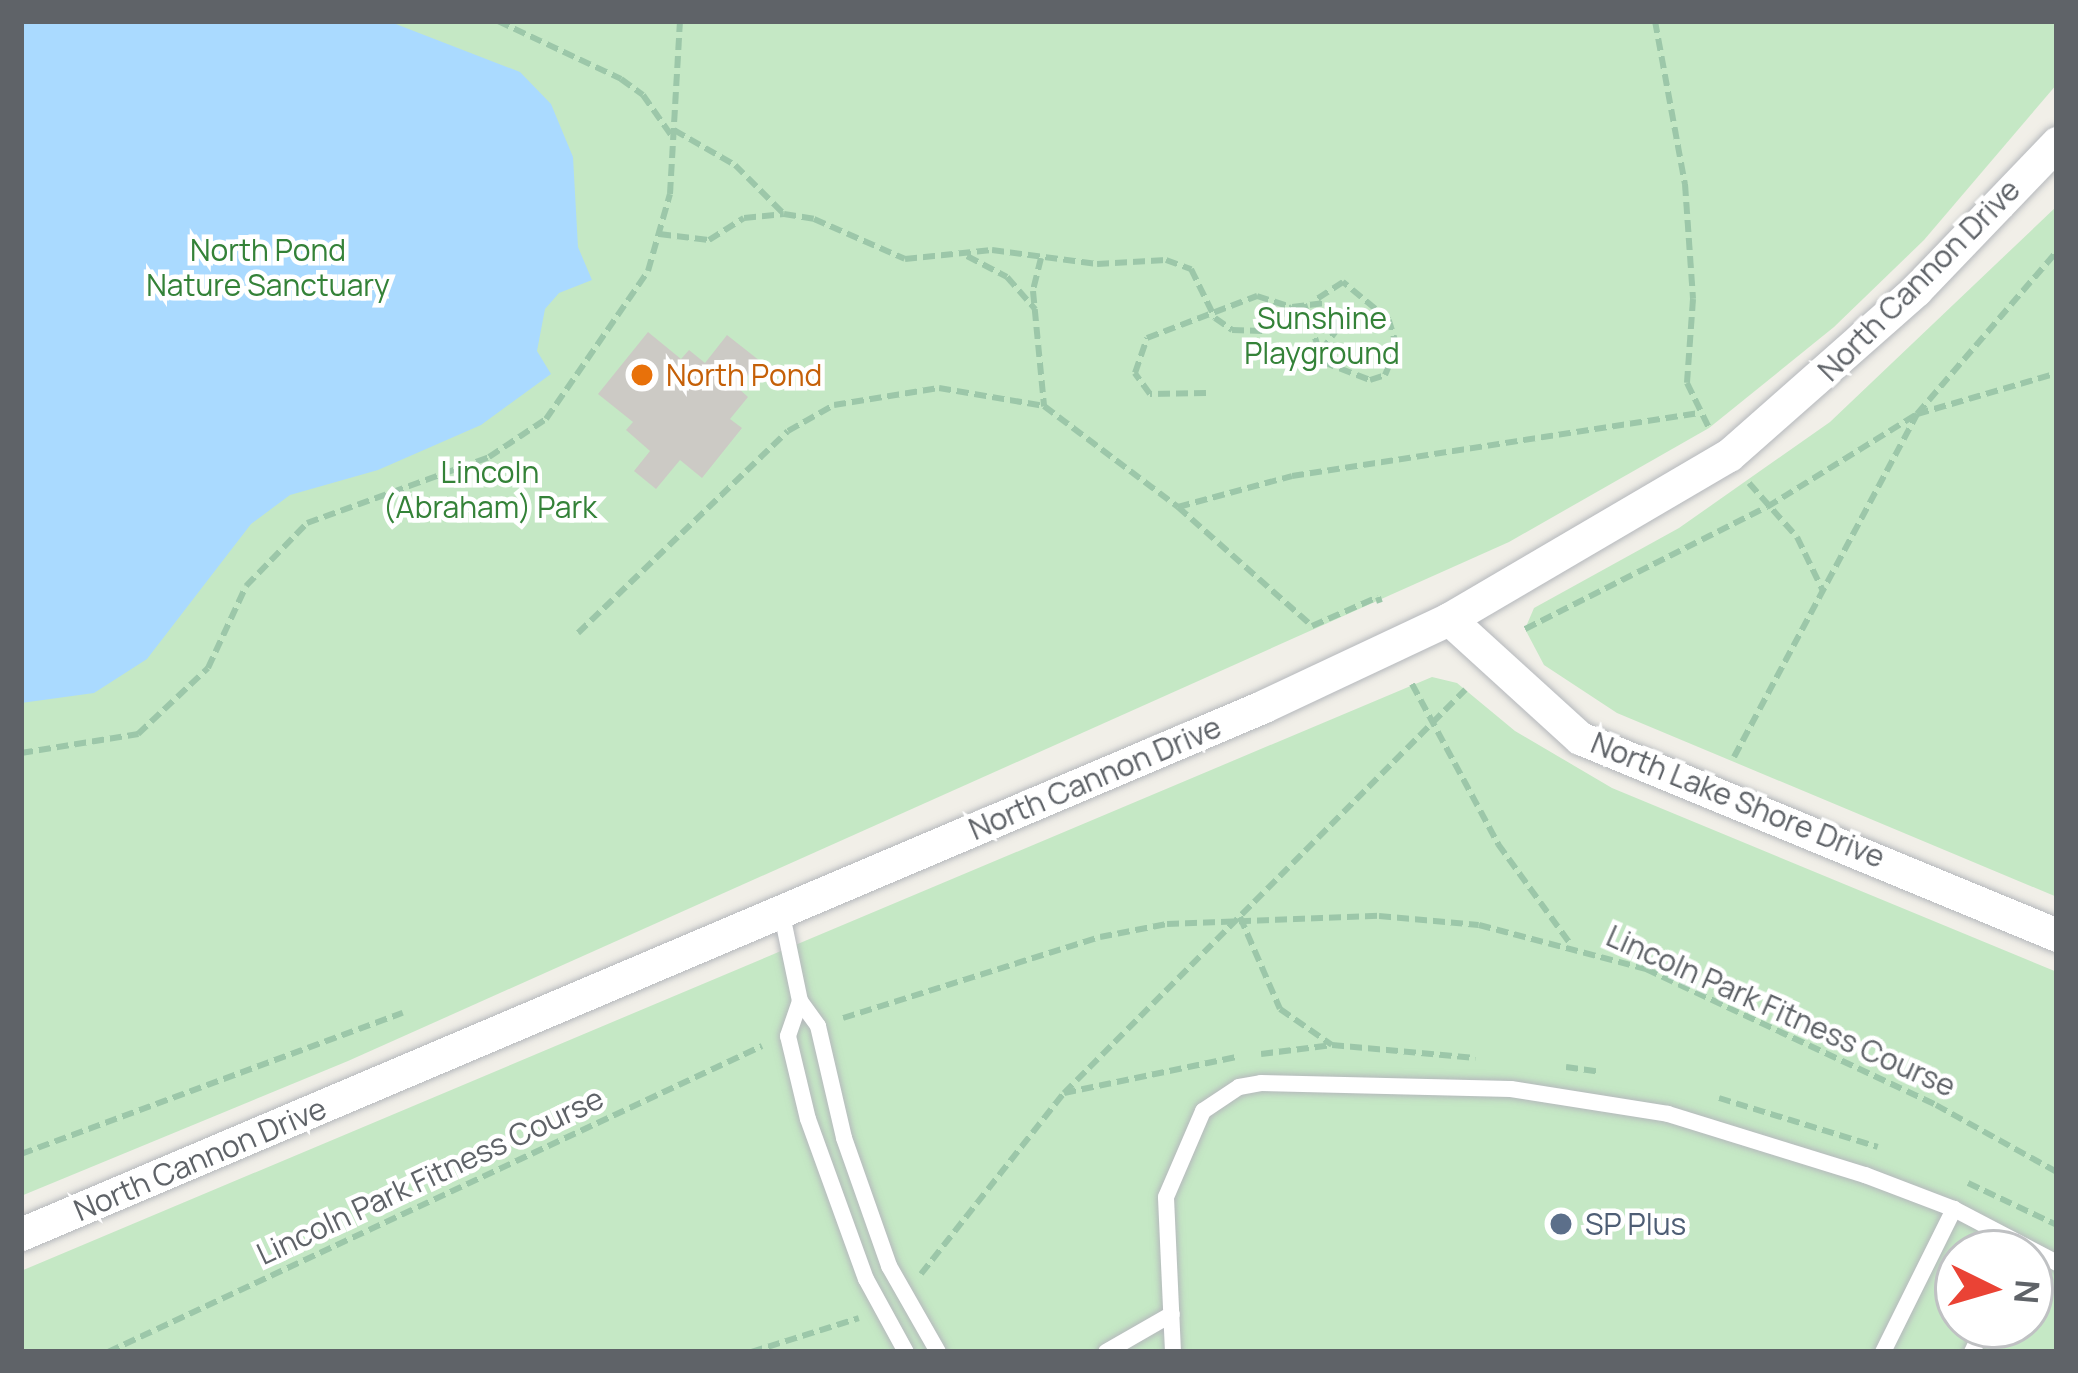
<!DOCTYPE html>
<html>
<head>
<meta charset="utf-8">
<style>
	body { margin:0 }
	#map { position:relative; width:2078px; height:1373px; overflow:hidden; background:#f1efe8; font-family:Manrope,sans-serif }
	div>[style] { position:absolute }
	.green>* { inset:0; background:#c5e8c5 }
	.water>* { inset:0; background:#aadaff }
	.building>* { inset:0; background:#cccac5 }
	.path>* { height:6px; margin-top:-3px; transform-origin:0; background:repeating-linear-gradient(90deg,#9cc7a9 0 12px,transparent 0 18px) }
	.roads { filter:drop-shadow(0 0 3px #b5b8bc) drop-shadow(0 0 3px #b5b8bc) }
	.lane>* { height:16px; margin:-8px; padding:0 8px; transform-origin:8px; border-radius:8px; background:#fff }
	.street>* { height:33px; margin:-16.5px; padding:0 16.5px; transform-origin:16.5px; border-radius:16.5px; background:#fff }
	.dots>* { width:33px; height:33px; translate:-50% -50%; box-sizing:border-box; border:6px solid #fff; border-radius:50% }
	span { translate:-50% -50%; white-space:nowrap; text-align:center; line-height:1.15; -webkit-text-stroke:9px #fff; paint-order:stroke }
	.park-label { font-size:30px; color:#348238 }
	.street-label { font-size:30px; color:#5f6368 }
	.food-label { font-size:30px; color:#c56008 }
	.left { translate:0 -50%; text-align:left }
	.service-label { font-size:30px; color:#4e5e75 }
	.frame { position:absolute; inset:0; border:24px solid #5f6368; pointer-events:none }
	.north { position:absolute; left:1934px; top:1229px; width:120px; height:120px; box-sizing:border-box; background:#fff; border:3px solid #bfc1c3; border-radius:50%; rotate:95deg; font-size:33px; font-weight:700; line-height:48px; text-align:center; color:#5f6368 }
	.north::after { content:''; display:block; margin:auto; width:42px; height:54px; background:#ea4335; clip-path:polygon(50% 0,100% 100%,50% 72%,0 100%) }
</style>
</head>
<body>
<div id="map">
	<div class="green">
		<div style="clip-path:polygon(21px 21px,2057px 21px,2057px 84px,1924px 240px,1834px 327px,1709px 428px,1509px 542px,348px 1061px,21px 1196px)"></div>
		<div style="clip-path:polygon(2057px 206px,2057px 897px,1617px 713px,1544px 665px,1525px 629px,1534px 608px,1679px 528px,1830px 422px)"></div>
		<div style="clip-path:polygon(evenodd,1432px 677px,1457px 683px,1515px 731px,1612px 788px,2057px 972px,2057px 1352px,21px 1352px,21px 1271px,1432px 677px,1958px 1253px,2030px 1253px,2030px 1325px,1958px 1325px,1958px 1253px)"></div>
	</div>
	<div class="water">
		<div style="clip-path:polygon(21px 21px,388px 21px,520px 72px,551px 104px,573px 157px,578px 247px,592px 280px,559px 293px,545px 309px,537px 351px,551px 374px,481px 425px,378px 470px,290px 495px,251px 524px,147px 659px,94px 693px,21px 703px)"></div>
	</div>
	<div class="building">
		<div style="clip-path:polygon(648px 332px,681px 359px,689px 350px,705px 363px,727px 335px,760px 361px,738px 388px,748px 397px,730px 419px,742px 428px,702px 478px,680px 460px,656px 489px,634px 471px,650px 451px,626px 430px,633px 422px,598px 394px)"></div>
	</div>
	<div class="path">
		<div style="left:498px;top:21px;width:136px;rotate:25.2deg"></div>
		<div style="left:621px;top:79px;width:27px;rotate:36deg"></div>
		<div style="left:643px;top:95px;width:49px;rotate:55deg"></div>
		<div style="left:1655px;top:21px;width:166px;rotate:79.6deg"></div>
		<div style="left:1685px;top:184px;width:115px;rotate:86deg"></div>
		<div style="left:1693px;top:299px;width:84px;rotate:94.1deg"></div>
		<div style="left:1687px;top:383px;width:50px;rotate:63.9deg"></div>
		<div style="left:674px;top:130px;width:70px;rotate:29.8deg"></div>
		<div style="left:735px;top:165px;width:69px;rotate:45deg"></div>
		<div style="left:659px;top:234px;width:50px;rotate:6.8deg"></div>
		<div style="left:709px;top:240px;width:41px;rotate:-32.2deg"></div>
		<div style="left:744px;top:218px;width:40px;rotate:-5.7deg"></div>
		<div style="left:784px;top:214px;width:30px;rotate:9deg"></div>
		<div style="left:814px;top:219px;width:99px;rotate:23.7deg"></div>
		<div style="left:905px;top:259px;width:87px;rotate:-5.9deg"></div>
		<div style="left:992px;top:250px;width:106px;rotate:7.6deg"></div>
		<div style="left:1097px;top:264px;width:69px;rotate:-3.3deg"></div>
		<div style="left:1166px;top:260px;width:27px;rotate:20deg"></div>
		<div style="left:1191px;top:269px;width:55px;rotate:63.9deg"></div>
		<div style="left:1215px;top:318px;width:21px;rotate:35deg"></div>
		<div style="left:1232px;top:330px;width:31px;rotate:2deg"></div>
		<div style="left:1263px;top:331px;width:38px;rotate:-40deg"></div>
		<div style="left:1292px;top:307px;width:35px;rotate:-7deg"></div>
		<div style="left:1327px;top:303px;width:27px;rotate:63deg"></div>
		<div style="left:1339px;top:327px;width:31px;rotate:127deg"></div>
		<div style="left:967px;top:256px;width:45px;rotate:27.7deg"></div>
		<div style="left:1007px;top:277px;width:43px;rotate:48.8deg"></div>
		<div style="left:1041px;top:258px;width:34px;rotate:104deg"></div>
		<div style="left:1033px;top:291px;width:116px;rotate:84.5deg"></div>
		<div style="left:1304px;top:304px;width:61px;rotate:71.9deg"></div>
		<div style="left:1323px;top:362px;width:50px;rotate:21deg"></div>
		<div style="left:1370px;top:380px;width:16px;rotate:-18deg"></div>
		<div style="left:1385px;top:375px;width:30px;rotate:-67deg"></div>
		<div style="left:1397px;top:347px;width:28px;rotate:-107deg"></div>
		<div style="left:1389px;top:320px;width:60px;rotate:-140.4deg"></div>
		<div style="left:1343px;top:282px;width:33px;rotate:147deg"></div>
		<div style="left:1206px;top:393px;width:56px;rotate:179deg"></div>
		<div style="left:1150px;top:394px;width:26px;rotate:-126deg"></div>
		<div style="left:1135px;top:373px;width:37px;rotate:-71deg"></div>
		<div style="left:1147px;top:338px;width:118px;rotate:-20.9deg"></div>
		<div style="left:1257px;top:296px;width:36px;rotate:18deg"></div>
		<div style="left:1749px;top:483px;width:72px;rotate:48.4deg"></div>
		<div style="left:1797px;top:537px;width:60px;rotate:64.3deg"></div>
		<div style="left:1178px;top:507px;width:118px;rotate:-15.2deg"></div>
		<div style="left:1292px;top:476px;width:412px;rotate:-8.8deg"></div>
		<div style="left:1525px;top:629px;width:271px;rotate:-26.8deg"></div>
		<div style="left:1767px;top:507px;width:176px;rotate:-31.8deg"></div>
		<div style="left:1917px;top:414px;width:146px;rotate:-16.3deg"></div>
		<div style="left:578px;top:633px;width:291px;rotate:-43.9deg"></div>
		<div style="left:788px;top:431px;width:53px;rotate:-29.5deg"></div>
		<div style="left:834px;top:405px;width:106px;rotate:-9.2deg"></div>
		<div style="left:939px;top:388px;width:107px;rotate:9.7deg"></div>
		<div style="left:1044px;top:406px;width:168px;rotate:37deg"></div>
		<div style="left:1178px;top:507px;width:179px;rotate:41.6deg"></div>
		<div style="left:1312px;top:626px;width:72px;rotate:-23.7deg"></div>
		<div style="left:1378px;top:597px;width:6px;rotate:72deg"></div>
		<div style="left:1412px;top:684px;width:182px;rotate:61.7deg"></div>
		<div style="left:1498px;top:844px;width:121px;rotate:54.1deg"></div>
		<div style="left:21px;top:753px;width:119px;rotate:-9.2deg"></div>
		<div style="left:138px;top:734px;width:96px;rotate:-43.3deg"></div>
		<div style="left:208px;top:668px;width:90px;rotate:-65.1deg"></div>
		<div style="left:246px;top:586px;width:88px;rotate:-45.9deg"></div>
		<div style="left:307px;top:523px;width:194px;rotate:-19.9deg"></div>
		<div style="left:489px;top:457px;width:69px;rotate:-33.7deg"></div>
		<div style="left:546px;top:419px;width:180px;rotate:-55.4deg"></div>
		<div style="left:648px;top:271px;width:80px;rotate:-74.1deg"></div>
		<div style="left:670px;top:194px;width:173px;rotate:-86.7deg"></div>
		<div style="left:1734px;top:757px;width:389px;rotate:-61.9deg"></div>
		<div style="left:1917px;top:414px;width:215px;rotate:-49.3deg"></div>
		<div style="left:1240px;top:917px;width:100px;rotate:66.5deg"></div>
		<div style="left:1280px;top:1009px;width:63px;rotate:34.7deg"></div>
		<div style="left:843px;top:1018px;width:269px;rotate:-17.5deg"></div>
		<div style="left:1100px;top:937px;width:68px;rotate:-11deg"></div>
		<div style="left:1167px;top:924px;width:212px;rotate:-2.2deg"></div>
		<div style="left:1379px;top:916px;width:100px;rotate:5.1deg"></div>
		<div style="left:1479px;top:925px;width:173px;rotate:14.8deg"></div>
		<div style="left:1646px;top:969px;width:320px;rotate:25.1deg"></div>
		<div style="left:1936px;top:1105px;width:138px;rotate:29deg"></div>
		<div style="left:1261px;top:1054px;width:72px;rotate:-7.2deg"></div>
		<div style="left:1332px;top:1045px;width:144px;rotate:5.2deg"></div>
		<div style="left:1566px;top:1067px;width:34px;rotate:8deg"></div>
		<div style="left:1064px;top:1093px;width:176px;rotate:-11.8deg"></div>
		<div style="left:1719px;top:1098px;width:166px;rotate:17.1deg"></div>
		<div style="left:21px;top:1154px;width:407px;rotate:-20.3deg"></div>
		<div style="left:1968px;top:1183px;width:98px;rotate:25.3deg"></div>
		<div style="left:921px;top:1274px;width:231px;rotate:-51.7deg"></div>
		<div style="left:1064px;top:1093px;width:569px;rotate:-45.14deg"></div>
		<div style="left:108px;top:1352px;width:722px;rotate:-25.07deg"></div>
		<div style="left:751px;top:1352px;width:113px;rotate:-17.5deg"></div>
	</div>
	<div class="roads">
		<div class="lane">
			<div style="left:781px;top:910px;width:93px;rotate:78.2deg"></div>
			<div style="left:800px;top:1001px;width:37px;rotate:109deg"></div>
			<div style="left:788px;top:1036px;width:85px;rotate:76.5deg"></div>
			<div style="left:808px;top:1119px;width:170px;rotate:70.1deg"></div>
			<div style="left:866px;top:1279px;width:83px;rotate:61.3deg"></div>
			<div style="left:800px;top:1001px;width:31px;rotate:54deg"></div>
			<div style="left:818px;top:1026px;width:115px;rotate:76.9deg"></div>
			<div style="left:844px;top:1138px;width:136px;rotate:70.6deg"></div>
			<div style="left:889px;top:1266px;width:99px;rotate:60.3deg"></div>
			<div style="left:1106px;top:1352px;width:76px;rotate:-29.9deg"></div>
			<div style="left:1173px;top:1352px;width:155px;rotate:-92.6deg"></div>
			<div style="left:1166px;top:1197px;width:94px;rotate:-66.7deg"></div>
			<div style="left:1203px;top:1111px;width:43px;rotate:-33.7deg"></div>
			<div style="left:1239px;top:1087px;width:22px;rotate:-10deg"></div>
			<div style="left:1261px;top:1083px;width:250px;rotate:1.4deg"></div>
			<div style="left:1511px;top:1089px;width:159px;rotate:9deg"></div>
			<div style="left:1668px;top:1114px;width:206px;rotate:17.2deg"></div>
			<div style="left:1865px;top:1175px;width:95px;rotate:20.9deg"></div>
			<div style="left:1954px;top:1209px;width:116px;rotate:27.7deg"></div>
			<div style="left:1883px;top:1352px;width:160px;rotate:-63.6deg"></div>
			<div style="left:1972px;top:1352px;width:30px;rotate:-64deg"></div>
		</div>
		<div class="street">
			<div style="left:1449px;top:619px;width:177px;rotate:42.3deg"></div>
			<div style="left:1580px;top:738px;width:516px;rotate:22.44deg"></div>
			<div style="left:21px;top:1234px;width:1350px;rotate:-23.01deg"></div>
			<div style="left:1264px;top:706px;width:204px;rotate:-25.2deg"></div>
			<div style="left:1449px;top:619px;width:324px;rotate:-30.4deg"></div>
			<div style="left:1729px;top:455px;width:249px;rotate:-41.4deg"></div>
			<div style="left:1916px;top:290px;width:204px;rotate:-46.2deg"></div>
		</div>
	</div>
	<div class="dots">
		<div style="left:642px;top:375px;background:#e8710a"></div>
		<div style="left:1561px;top:1224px;background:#5c6f8a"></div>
	</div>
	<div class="park-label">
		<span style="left:268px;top:267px">North Pond<br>Nature Sanctuary</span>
		<span style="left:1322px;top:335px">Sunshine<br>Playground</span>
		<span style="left:490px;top:489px">Lincoln<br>(Abraham) Park</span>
	</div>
	<div class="street-label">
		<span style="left:1919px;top:280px;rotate:-45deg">North Cannon Drive</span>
		<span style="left:1095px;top:778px;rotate:-23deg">North Cannon Drive</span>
		<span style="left:1738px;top:800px;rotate:22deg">North Lake Shore Drive</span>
		<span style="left:1781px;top:1011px;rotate:24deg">Lincoln Park Fitness Course</span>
		<span style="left:200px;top:1159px;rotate:-23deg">North Cannon Drive</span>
		<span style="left:430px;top:1176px;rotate:-25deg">Lincoln Park Fitness Course</span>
	</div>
	<div class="food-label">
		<span class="left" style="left:666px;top:375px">North Pond</span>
	</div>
	<div class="service-label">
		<span class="left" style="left:1585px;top:1224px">SP Plus</span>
	</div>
	<div class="frame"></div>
	<div class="north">N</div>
</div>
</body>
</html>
